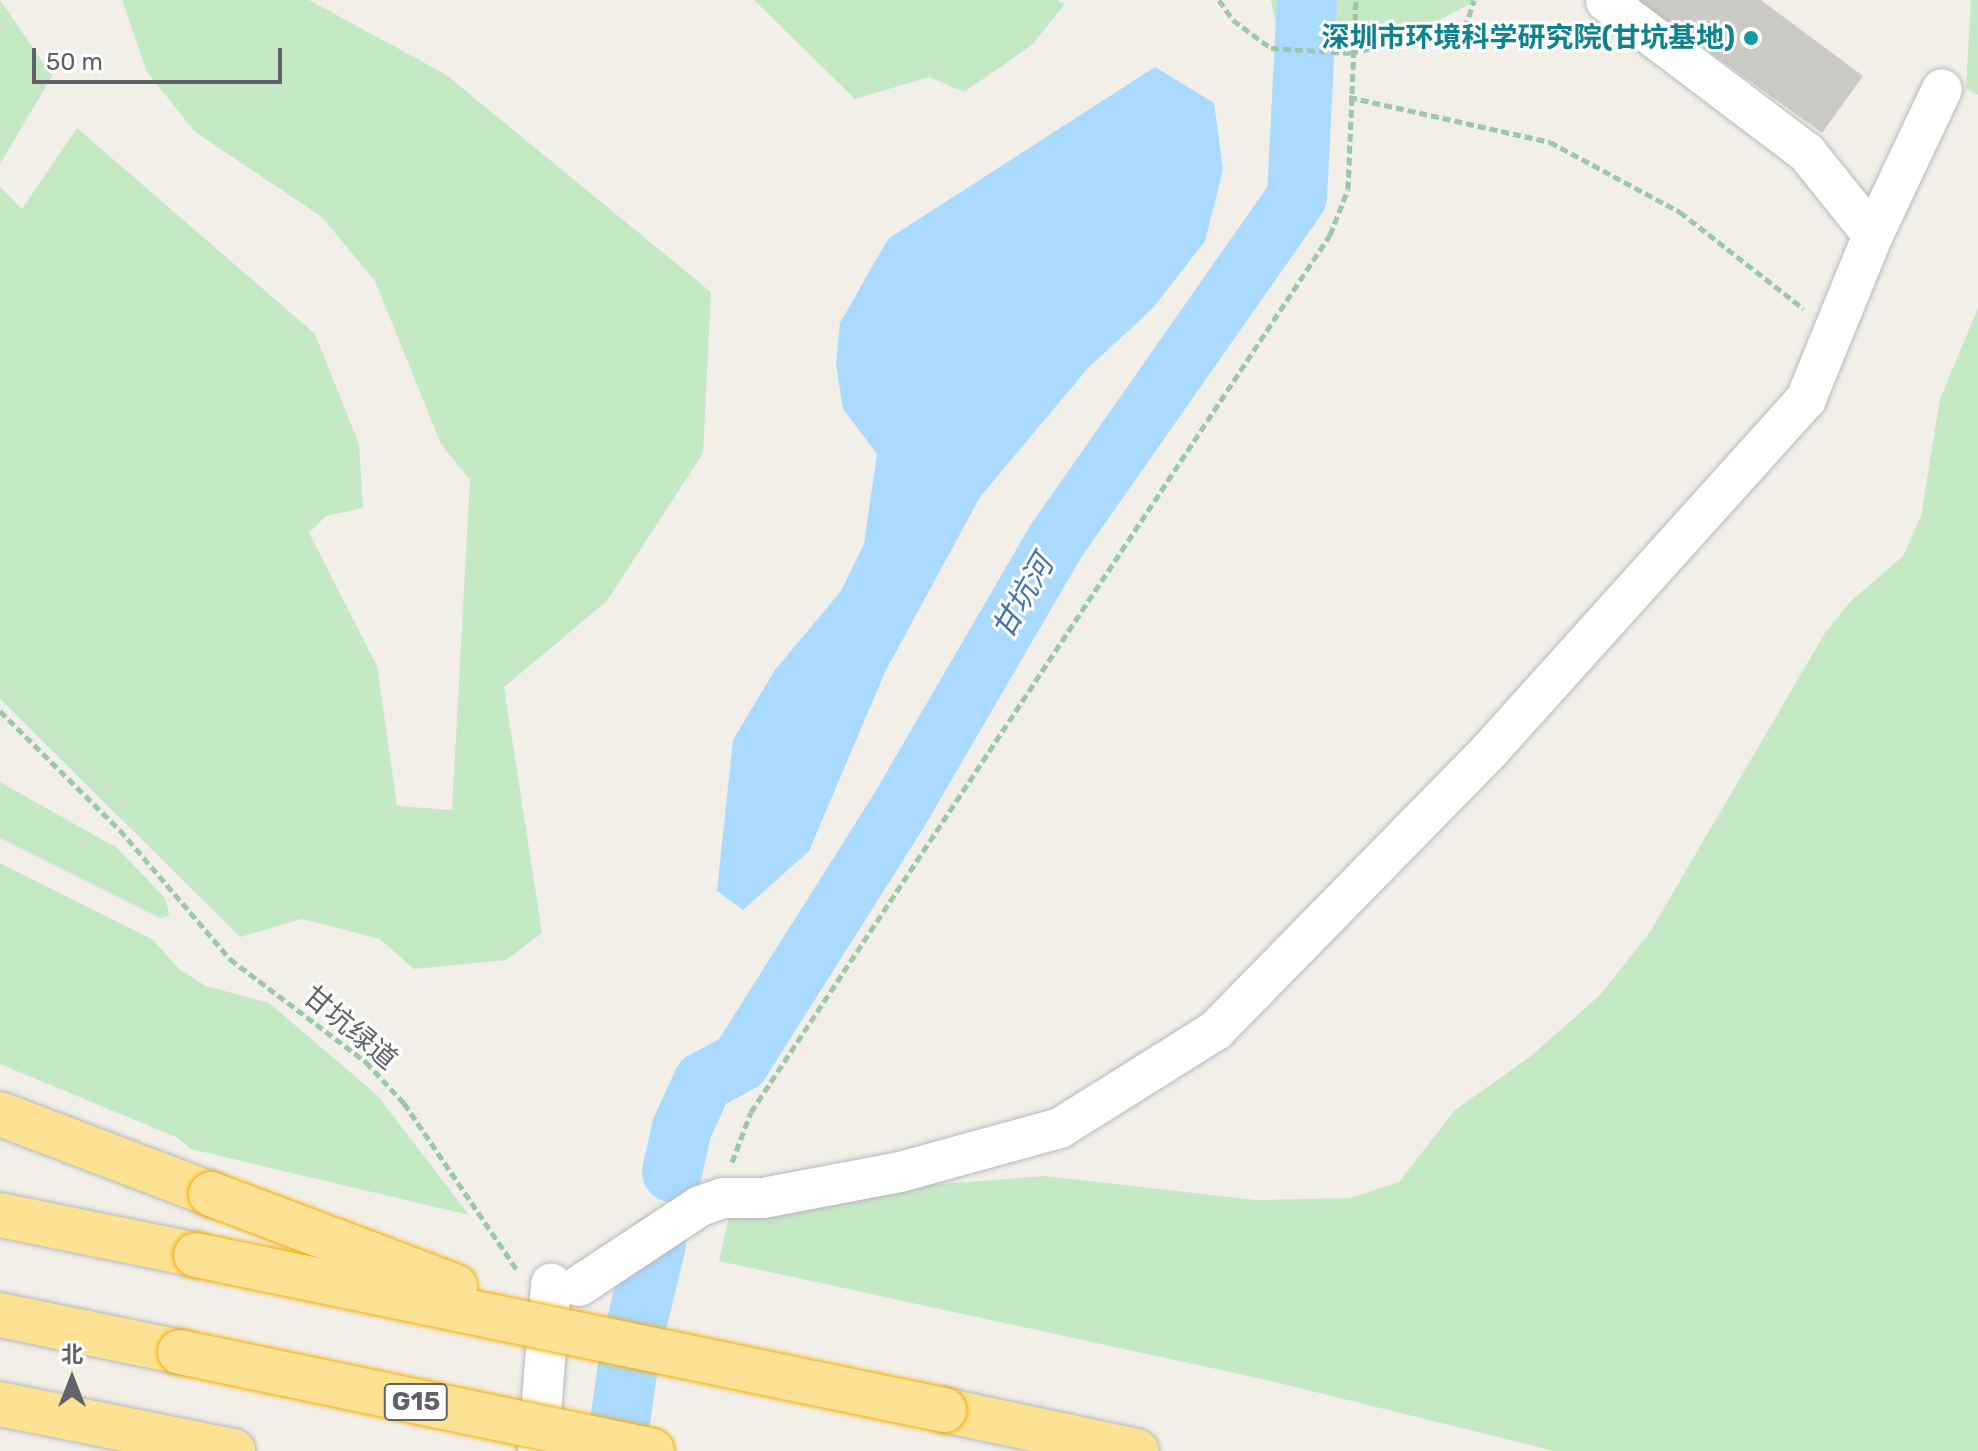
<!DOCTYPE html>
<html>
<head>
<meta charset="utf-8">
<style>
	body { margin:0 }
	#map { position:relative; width:1978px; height:1451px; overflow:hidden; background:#f1efe8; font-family:Rubik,"Noto Sans SC",sans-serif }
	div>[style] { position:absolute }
	.green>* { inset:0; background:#c5e8c5 }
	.water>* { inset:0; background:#aadaff }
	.river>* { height:60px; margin:-30px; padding:0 30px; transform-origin:30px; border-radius:30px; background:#aadaff }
	.building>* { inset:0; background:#cccac5 }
	.path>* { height:5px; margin-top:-2.5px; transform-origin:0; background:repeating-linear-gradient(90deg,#9cc7a9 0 8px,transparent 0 12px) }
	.roads { filter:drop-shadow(0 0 2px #b5b8bc) drop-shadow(0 0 2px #b5b8bc) }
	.minor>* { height:40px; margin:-20px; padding:0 20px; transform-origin:20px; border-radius:20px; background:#fff }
	.highway>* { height:44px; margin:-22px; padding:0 22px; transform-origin:22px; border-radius:22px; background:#fde293 }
	.bridges { filter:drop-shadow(0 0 2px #f9ab00) drop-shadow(0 0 2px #f9ab00) }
	.highway-bridge>* { height:44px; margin:-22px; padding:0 22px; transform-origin:22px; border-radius:22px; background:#fde293 }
	.dots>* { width:22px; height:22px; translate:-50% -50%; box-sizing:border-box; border:4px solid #fff; border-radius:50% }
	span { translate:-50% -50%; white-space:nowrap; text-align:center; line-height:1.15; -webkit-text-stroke:6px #fff; paint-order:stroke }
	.shield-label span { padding:2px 6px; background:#fff; border:2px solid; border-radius:6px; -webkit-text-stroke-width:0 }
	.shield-label { font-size:26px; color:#5f6368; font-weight:700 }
	.culture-label { font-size:28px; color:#0d838f; font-weight:700 }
	.right { translate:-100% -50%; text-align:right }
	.street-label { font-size:28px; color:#5f6368 }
	.water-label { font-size:30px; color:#4174aa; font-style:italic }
	.north { position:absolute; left:32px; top:1339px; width:80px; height:80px; -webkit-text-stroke:6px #fff; paint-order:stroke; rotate:0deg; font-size:22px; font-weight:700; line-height:32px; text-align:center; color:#5f6368 }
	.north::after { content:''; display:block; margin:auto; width:28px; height:36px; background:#5f6368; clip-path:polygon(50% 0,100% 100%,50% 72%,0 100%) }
	.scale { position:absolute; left:32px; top:48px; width:250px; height:36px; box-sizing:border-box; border:4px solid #5f6368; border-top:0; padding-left:10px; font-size:24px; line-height:28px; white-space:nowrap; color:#5f6368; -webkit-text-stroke:6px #fff; paint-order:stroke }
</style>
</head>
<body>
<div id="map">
	<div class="green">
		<div style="clip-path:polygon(0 0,52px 76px,0 164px)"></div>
		<div style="clip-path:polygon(122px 0,309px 0,445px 74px,711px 292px,703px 453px,607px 601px,504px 687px,542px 933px,506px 960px,414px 969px,380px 939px,302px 919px,240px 937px,0 699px,0 187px,22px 209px,77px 128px,315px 334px,359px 444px,363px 508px,326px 516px,309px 533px,377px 666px,397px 806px,452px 810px,470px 480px,441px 444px,375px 281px,322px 217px,195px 132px,147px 72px)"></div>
		<div style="clip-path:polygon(754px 0,1057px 0,1065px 4px,1032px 45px,964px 92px,929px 77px,855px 99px)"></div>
		<div style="clip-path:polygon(1271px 0,1477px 0,1432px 24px,1305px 41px,1276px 26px)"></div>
		<div style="clip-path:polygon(1971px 0,1978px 0,1978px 95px,1966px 88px)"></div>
		<div style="clip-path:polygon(1978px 308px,1978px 1451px,1554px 1451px,1271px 1381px,719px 1261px,729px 1216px,915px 1186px,1045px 1176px,1255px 1200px,1350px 1198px,1399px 1182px,1455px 1110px,1531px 1056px,1600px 995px,1650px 932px,1825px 633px,1850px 602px,1903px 556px,1921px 516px,1940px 399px)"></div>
		<div style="clip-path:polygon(0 782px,117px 848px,166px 899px,169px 916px,160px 918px,0 838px)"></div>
		<div style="clip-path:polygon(0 863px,152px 939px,179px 969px,206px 986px,269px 1003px,377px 1095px,469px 1215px,191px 1149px,176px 1137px,0 1064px)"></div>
	</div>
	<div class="water">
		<div style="clip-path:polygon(1155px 67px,1214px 103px,1223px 170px,1205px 241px,1153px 308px,1088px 368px,980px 497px,885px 672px,809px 851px,743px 910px,717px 891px,733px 740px,775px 670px,841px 591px,864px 544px,877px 454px,843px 409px,836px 364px,840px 323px,888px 239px)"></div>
	</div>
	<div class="river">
		<div style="left:672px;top:1172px;width:45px;rotate:-77.2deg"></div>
		<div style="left:682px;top:1128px;width:51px;rotate:-65.5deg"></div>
		<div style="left:703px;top:1082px;width:42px;rotate:-28.4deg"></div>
		<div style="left:740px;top:1062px;width:294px;rotate:-57.7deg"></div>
		<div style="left:897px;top:814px;width:316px;rotate:-59.8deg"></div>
		<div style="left:1056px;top:541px;width:420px;rotate:-55deg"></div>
		<div style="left:1297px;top:197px;width:197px;rotate:-87.1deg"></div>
		<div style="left:637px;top:1322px;width:80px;rotate:-76.3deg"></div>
		<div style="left:616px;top:1451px;width:86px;rotate:-82deg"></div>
	</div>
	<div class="building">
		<div style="clip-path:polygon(1637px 0,1761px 0,1863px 76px,1822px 133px)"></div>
	</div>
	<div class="path">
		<div style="left:1219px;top:0;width:24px;rotate:55deg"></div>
		<div style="left:1233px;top:20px;width:47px;rotate:36.4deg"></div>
		<div style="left:1271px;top:48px;width:79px;rotate:3.6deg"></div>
		<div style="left:1350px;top:53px;width:118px;rotate:-12.3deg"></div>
		<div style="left:1465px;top:28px;width:29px;rotate:-72deg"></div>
		<div style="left:1349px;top:97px;width:206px;rotate:12.6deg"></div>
		<div style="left:1550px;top:142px;width:148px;rotate:28.3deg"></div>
		<div style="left:1680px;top:212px;width:157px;rotate:38deg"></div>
		<div style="left:0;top:711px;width:169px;rotate:44.8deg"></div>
		<div style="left:120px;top:830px;width:170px;rotate:49.5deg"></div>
		<div style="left:230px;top:959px;width:171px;rotate:37.1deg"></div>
		<div style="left:366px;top:1062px;width:56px;rotate:47.2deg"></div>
		<div style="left:404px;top:1103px;width:202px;rotate:55.9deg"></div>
		<div style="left:732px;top:1162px;width:53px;rotate:-69.2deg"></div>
		<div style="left:751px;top:1112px;width:1051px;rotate:-56.57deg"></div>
		<div style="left:1330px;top:235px;width:49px;rotate:-68.6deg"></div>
		<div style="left:1348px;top:189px;width:189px;rotate:-87.6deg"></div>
	</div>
	<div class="roads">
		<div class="minor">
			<div style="left:1606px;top:1px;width:252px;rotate:37.1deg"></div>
			<div style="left:1807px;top:153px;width:105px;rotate:51.2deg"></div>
			<div style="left:579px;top:1286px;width:145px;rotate:-33.5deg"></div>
			<div style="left:700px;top:1206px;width:24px;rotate:-19deg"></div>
			<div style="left:723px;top:1198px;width:40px"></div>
			<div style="left:763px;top:1198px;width:139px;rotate:-10.7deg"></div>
			<div style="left:900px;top:1172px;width:166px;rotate:-15.4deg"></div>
			<div style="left:1060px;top:1128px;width:184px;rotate:-32.1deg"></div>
			<div style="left:1216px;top:1030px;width:393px;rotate:-45.6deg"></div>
			<div style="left:1491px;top:749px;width:471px;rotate:-48deg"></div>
			<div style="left:1806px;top:399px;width:177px;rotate:-67.8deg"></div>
			<div style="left:1873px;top:235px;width:161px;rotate:-64.7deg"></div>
			<div style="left:538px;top:1451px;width:168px;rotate:-85.5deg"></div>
		</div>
		<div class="highway">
			<div style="left:0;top:1114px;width:226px;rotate:20.8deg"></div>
			<div style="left:0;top:1215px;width:200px;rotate:11.5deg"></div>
			<div style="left:0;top:1315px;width:184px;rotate:11.6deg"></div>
			<div style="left:0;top:1404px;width:238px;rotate:11.4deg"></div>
			<div style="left:944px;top:1410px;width:197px;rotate:12deg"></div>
		</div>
	</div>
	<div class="bridges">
		<div class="highway-bridge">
			<div style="left:211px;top:1194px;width:261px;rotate:20.7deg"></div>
			<div style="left:196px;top:1255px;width:764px;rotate:11.71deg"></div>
			<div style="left:180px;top:1352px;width:482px;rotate:11.8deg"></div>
		</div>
	</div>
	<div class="dots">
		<div style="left:1751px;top:38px;background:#0f9aa8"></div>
	</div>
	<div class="shield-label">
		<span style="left:416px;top:1402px">G15</span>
	</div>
	<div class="culture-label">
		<span class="right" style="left:1735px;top:38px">深圳市环境科学研究院(甘坑基地)</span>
	</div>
	<div class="street-label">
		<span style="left:350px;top:1028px;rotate:40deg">甘坑绿道</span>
	</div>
	<div class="water-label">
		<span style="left:1023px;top:597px;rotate:-60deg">甘坑河</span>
	</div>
	<div class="north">北</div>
	<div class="scale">50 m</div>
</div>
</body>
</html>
